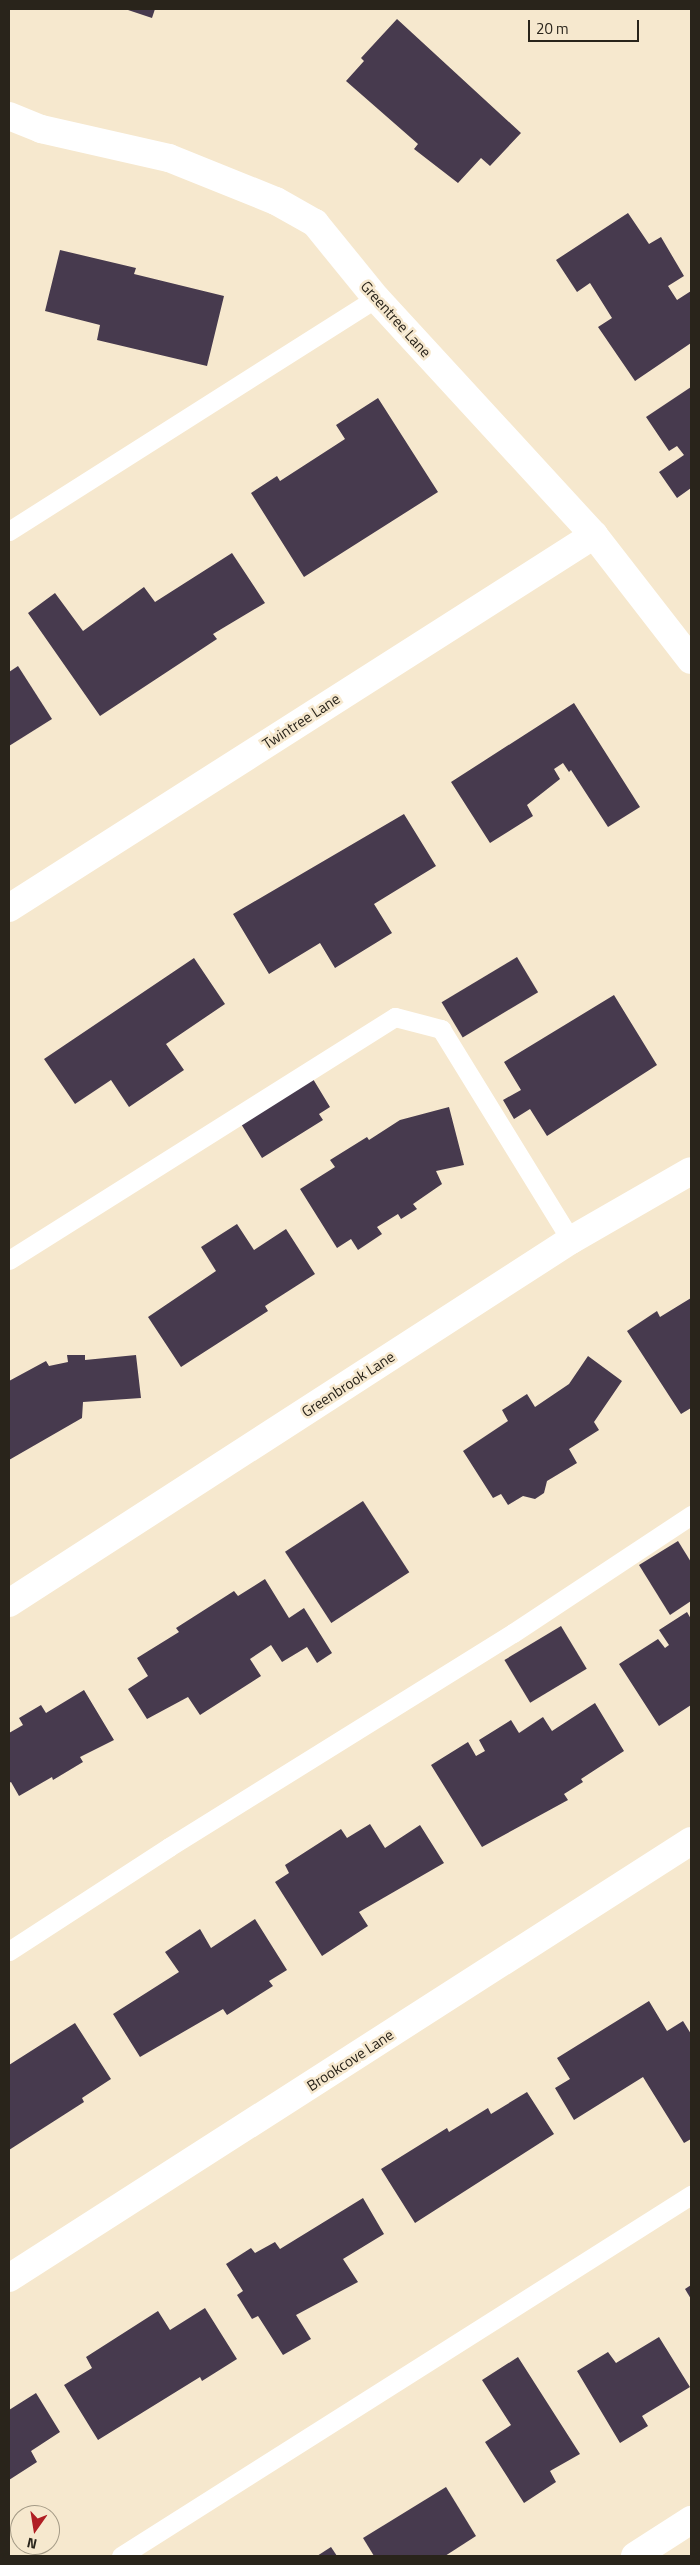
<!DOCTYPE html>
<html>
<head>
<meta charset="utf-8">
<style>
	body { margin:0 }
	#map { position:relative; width:700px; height:2565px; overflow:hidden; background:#f6e8ce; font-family:"Titillium Web",sans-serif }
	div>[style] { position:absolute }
	.building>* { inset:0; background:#473a4e; transform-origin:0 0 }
	.lane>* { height:19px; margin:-9.5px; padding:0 9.5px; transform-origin:9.5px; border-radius:9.5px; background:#fff }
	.street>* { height:28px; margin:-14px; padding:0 14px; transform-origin:14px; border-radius:14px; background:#fff }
	.secondary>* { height:28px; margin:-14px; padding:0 14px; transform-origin:14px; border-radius:14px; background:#fff }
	span { translate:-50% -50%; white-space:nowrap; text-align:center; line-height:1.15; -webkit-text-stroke:5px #f6e8ce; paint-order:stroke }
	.street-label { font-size:15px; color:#29241b }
	.frame { position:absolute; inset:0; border:10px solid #29241b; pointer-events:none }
	.north { position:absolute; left:10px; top:2505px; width:50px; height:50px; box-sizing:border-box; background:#f6e8ce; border:1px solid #a49a86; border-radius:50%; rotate:193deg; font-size:14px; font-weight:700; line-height:20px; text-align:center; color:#29241b }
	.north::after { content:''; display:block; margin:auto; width:18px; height:22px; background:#b01e24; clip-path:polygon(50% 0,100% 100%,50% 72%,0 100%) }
	.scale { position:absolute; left:528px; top:20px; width:111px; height:22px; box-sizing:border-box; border:2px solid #29241b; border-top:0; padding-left:6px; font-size:15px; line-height:18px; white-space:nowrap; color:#29241b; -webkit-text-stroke:4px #f6e8ce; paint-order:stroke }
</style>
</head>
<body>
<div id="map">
	<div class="building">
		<div style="clip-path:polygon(125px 9px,155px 9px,152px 18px)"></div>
		<div style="clip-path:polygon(397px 19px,521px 133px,490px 166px,481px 158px,458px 183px,414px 149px,418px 144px,346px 81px,364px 61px,361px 58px)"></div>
		<div style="clip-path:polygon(628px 213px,649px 244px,661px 237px,684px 276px,668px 286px,677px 300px,691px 291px,691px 343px,635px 381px,598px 327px,612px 318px,590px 283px,577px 292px,556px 260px)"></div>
		<div style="clip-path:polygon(60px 250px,136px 268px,134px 274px,224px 296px,207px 366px,97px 340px,100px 325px,45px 311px)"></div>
		<div style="clip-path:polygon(691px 387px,691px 488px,677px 498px,659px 472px,684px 455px,677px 446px,669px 451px,646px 417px)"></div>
		<div style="clip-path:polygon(378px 398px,438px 492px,304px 577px,251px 493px,277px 476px,280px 481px,345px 439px,336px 425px)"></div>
		<div style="clip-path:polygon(232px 553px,265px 603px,213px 634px,217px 639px,100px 716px,28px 613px,55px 593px,83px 631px,144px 587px,155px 602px)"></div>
		<div style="clip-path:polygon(18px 666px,52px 719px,9px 746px,9px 672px)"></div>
		<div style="clip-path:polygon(574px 703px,640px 807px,608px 827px,571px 770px,569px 772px,563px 763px,554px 769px,560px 779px,527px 805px,533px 816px,490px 843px,451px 782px)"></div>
		<div style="clip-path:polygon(404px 814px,436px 866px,374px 904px,392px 933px,335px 968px,320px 943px,269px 974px,233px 914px)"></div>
		<div style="left:517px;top:957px;width:41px;height:88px;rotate:59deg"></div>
		<div style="clip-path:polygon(194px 958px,225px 1004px,166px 1044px,184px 1070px,129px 1107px,111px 1080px,75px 1104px,44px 1059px)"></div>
		<div style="clip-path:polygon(614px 995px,657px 1065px,547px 1136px,530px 1109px,514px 1119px,503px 1100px,521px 1090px,504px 1062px)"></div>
		<div style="clip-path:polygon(310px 1074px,330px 1107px,319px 1114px,323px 1120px,262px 1158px,238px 1119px)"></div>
		<div style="clip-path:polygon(449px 1107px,464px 1165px,436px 1171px,442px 1184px,413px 1204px,417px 1209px,401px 1219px,398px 1214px,377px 1227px,382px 1234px,358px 1250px,351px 1239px,337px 1248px,300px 1189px,335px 1167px,330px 1160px,367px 1137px,369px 1140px,400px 1120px)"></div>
		<div style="clip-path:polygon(237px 1224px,254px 1250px,286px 1229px,315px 1274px,265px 1306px,268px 1311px,181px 1367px,148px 1317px,216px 1271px,201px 1247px)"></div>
		<div style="clip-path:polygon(691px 1298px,691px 1408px,681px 1414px,627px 1331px,657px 1311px,660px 1317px)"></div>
		<div style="clip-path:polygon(67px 1355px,85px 1355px,85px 1360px,136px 1355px,141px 1398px,83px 1402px,82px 1418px,9px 1460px,9px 1381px,46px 1361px,49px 1366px,68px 1362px)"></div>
		<div style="clip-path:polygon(588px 1356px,622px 1381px,594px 1422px,599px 1430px,569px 1449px,577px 1463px,547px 1481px,544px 1493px,535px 1499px,523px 1496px,508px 1505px,501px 1494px,493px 1498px,463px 1451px,508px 1421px,502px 1410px,527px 1394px,535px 1407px,569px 1384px)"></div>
		<div style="left:363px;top:1501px;width:85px;height:93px;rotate:57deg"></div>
		<div style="clip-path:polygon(678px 1541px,691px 1562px,691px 1601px,670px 1615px,639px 1565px)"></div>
		<div style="clip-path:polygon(265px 1579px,289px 1618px,304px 1608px,332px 1653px,317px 1663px,307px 1647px,282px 1662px,271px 1645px,250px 1659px,261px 1676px,200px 1715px,188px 1697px,147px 1719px,128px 1689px,148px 1676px,137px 1658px,179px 1632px,176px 1628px,234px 1591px,238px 1596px)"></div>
		<div style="clip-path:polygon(687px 1612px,691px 1619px,691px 1705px,659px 1726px,619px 1664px,658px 1639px,665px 1648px,669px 1645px,659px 1630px)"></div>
		<div style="left:561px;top:1626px;width:50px;height:66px;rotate:59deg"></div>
		<div style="clip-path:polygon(84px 1690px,114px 1740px,80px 1757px,83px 1762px,53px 1780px,52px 1777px,19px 1796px,11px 1782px,9px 1783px,9px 1733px,23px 1725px,19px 1718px,41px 1705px,46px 1713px)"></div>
		<div style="clip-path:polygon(595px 1703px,624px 1751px,581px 1779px,583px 1782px,564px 1794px,568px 1800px,482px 1847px,431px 1765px,468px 1742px,476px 1756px,485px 1751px,479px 1740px,511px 1720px,519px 1733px,543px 1717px,552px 1731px)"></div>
		<div style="clip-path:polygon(370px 1824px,385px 1848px,420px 1825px,444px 1863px,359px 1912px,368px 1926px,322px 1956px,275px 1882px,289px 1873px,285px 1865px,341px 1829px,347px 1838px)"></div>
		<div style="clip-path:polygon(255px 1919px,287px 1970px,269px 1981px,273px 1986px,227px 2015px,223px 2009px,140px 2057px,113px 2014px,179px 1972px,165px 1952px,200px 1929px,211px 1948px)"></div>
		<div style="clip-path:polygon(649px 2001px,667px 2031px,683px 2021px,691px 2034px,691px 2139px,684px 2143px,643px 2077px,574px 2120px,555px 2088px,570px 2079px,557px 2058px)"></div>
		<div style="clip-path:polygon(75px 2023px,111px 2079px,82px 2098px,84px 2102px,9px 2150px,9px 2065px)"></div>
		<div style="clip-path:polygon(527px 2092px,554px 2134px,415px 2223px,381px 2169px,447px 2128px,449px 2132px,488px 2108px,491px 2114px)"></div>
		<div style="clip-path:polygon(363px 2198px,384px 2234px,343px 2259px,358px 2282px,296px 2315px,311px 2339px,283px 2355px,258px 2316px,252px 2319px,237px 2295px,243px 2291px,226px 2264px,251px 2248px,255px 2253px,275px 2242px,280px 2249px)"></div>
		<div style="clip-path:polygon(691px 2285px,691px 2299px,685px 2289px)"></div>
		<div style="clip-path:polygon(205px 2308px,237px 2359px,202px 2381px,200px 2377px,98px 2440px,64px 2385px,92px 2368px,86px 2357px,158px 2311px,170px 2330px)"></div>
		<div style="clip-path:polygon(659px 2337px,690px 2387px,642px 2416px,648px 2426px,620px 2443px,577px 2371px,608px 2352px,616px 2363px)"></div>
		<div style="clip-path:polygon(518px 2357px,580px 2454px,550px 2471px,556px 2482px,524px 2503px,485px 2442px,511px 2425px,482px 2380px)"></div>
		<div style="clip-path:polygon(36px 2393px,60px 2432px,31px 2451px,37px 2462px,9px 2480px,9px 2410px)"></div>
		<div style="clip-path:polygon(446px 2487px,476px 2536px,445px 2556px,374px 2556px,363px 2538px)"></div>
		<div style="clip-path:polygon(331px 2547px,337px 2556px,317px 2556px)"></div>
	</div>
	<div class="lane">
		<div style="left:9px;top:531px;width:435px;rotate:-32.4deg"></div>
		<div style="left:9px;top:1260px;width:456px;rotate:-32.2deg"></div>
		<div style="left:395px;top:1017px;width:48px;rotate:14.6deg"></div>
		<div style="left:441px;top:1029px;width:248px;rotate:58.4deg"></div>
		<div style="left:9px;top:1951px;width:191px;rotate:-33deg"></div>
		<div style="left:169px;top:1847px;width:405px;rotate:-31.9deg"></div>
		<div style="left:513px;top:1633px;width:214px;rotate:-33.5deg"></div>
		<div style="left:121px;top:2556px;width:675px;rotate:-32.35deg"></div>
	</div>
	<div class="street">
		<div style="left:9px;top:116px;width:35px;rotate:22deg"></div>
		<div style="left:41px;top:129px;width:131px;rotate:12.8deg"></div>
		<div style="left:169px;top:158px;width:115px;rotate:21.9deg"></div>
		<div style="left:276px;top:201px;width:45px;rotate:29.4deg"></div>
		<div style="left:315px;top:223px;width:97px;rotate:50.9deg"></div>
		<div style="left:376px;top:298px;width:322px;rotate:47.4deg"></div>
		<div style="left:594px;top:535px;width:158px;rotate:52.2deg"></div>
		<div style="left:9px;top:908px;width:694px;rotate:-32.52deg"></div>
		<div style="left:9px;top:1603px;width:669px;rotate:-32.86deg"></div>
		<div style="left:571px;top:1240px;width:138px;rotate:-29.9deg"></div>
		<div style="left:9px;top:2278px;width:810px;rotate:-32.65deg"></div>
	</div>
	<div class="secondary">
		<div style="left:635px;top:2556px;width:67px;rotate:-32.7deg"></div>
	</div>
	<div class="street-label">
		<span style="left:396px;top:319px;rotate:48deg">Greentree Lane</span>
		<span style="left:301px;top:721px;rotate:-33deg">Twintree Lane</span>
		<span style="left:348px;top:1384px;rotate:-33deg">Greenbrook Lane</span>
		<span style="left:350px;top:2060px;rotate:-33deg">Brookcove Lane</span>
	</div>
	<div class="frame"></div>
	<div class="north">N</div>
	<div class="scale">20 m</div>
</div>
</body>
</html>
